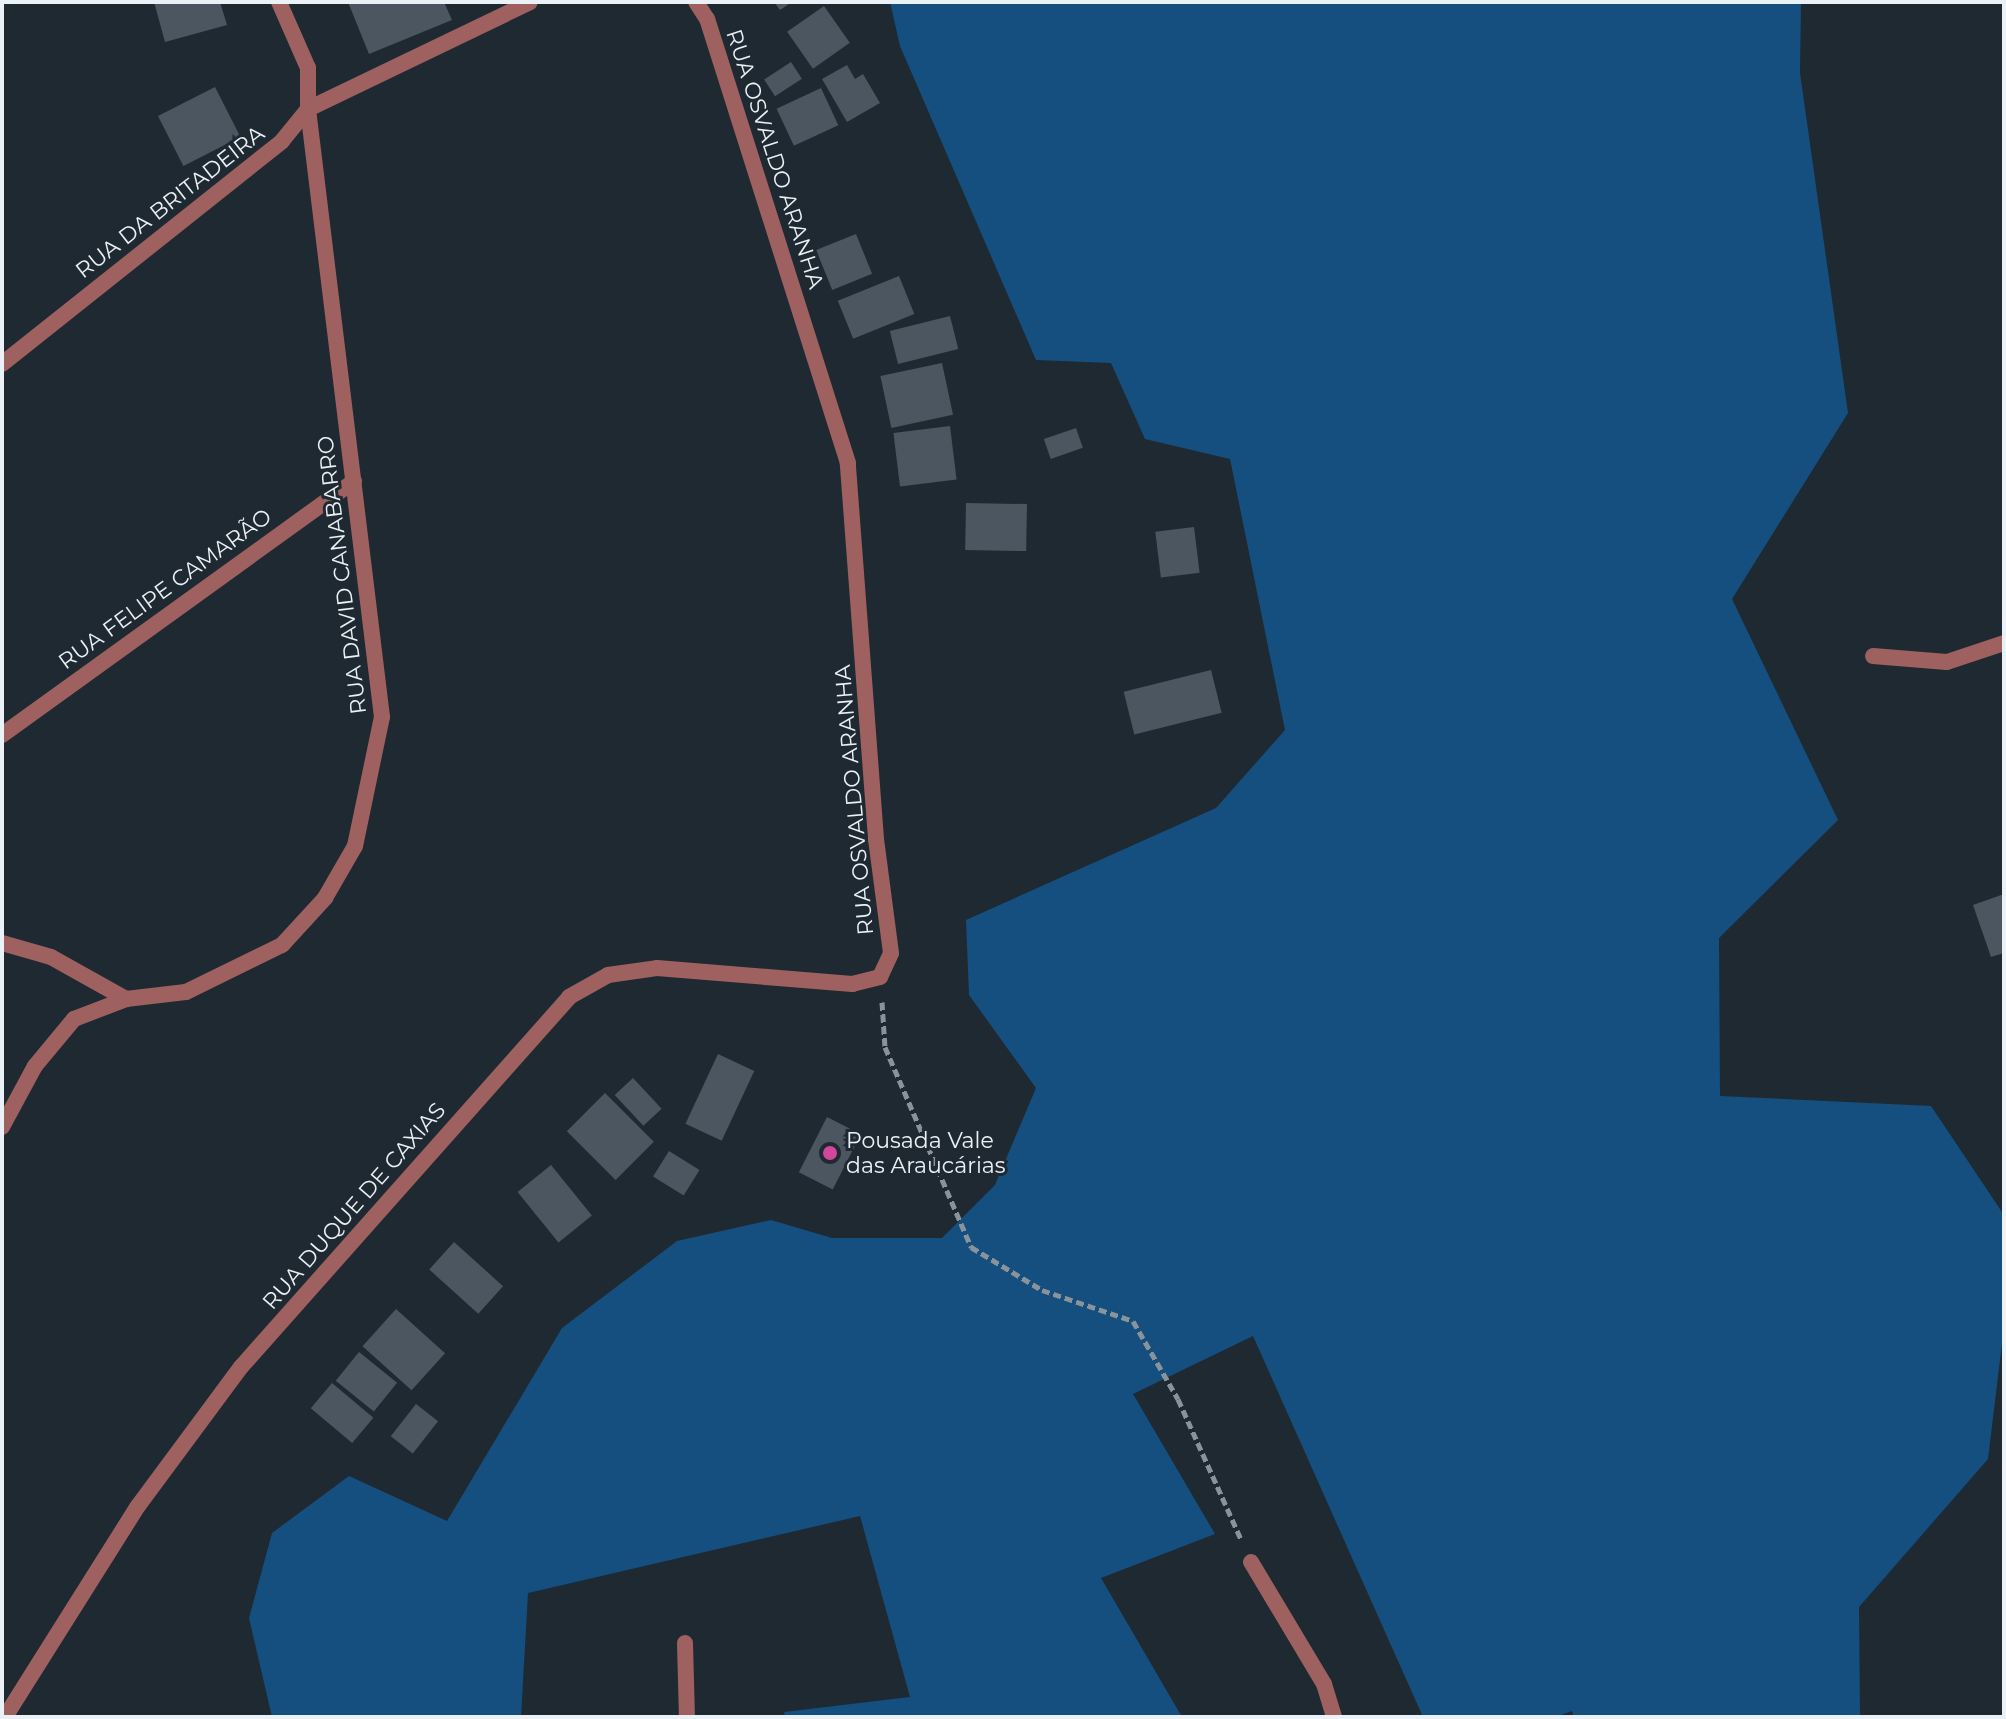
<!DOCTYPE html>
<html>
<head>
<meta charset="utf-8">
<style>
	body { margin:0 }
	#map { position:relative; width:2006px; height:1719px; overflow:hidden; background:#1f2932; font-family:Montserrat,sans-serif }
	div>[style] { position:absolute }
	.green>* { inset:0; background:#144f7f }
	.building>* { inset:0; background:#4b5661; transform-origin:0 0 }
	.path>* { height:5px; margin-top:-2.5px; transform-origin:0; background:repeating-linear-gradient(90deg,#8a929a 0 8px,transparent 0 12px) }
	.minor>* { height:16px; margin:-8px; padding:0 8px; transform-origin:8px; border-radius:8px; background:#9e615f }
	.dots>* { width:22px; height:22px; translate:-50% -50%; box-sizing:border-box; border:4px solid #1f2932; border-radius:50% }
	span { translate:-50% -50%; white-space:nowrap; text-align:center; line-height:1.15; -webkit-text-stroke:6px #1f2932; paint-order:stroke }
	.street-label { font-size:22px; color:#eaf1f7 }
	.poi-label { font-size:22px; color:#eaf1f7 }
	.left { translate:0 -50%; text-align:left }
	.frame { position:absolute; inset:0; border:4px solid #eaf1f7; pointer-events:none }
</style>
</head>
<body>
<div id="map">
	<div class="green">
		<div style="clip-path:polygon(890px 2px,1801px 2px,1800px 73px,1848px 413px,1732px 599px,1838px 820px,1719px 938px,1720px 1096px,1931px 1106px,2004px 1215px,2004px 1327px,1988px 1459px,1859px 1607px,1860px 1717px,1574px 1717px,1572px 1711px,1555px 1717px,1423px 1717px,1253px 1336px,1133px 1394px,1215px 1534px,1101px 1578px,1182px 1717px,785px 1717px,784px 1712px,910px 1697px,860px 1516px,528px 1593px,521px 1717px,272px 1717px,249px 1618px,272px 1533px,349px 1476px,447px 1521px,562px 1328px,677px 1241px,771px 1220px,832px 1238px,942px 1238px,995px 1185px,1036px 1088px,969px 995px,966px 920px,1216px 808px,1285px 730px,1230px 459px,1145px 439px,1111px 363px,1036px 360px,900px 46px)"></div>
	</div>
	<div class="building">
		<div style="clip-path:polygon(154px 2px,220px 2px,227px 25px,165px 42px)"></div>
		<div style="clip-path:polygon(348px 2px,444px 2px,452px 20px,369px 54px)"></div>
		<div style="clip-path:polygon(774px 2px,792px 2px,780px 10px)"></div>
		<div style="left:824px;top:6px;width:45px;height:45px;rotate:55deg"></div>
		<div style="left:791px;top:62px;width:20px;height:32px;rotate:57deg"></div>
		<div style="clip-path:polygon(847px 65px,855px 79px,863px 74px,880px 103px,847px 122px,822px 79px)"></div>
		<div style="left:215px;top:87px;width:56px;height:64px;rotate:63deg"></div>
		<div style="left:821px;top:88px;width:41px;height:49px;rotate:65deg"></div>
		<div style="left:856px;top:234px;width:43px;height:43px;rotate:68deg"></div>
		<div style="left:899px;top:276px;width:41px;height:66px;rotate:68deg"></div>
		<div style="left:950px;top:316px;width:34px;height:62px;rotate:76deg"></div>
		<div style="left:942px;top:363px;width:53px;height:63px;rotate:78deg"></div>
		<div style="left:950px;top:426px;width:54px;height:57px;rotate:83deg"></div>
		<div style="left:1076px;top:428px;width:21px;height:34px;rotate:71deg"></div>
		<div style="left:966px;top:503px;width:61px;height:47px;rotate:1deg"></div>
		<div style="left:1194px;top:527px;width:46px;height:39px;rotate:83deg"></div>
		<div style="left:1211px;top:670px;width:44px;height:90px;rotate:76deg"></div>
		<div style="clip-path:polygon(2004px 894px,2004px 953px,1991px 957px,1973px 905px)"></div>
		<div style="left:718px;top:1054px;width:40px;height:77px;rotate:25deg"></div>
		<div style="left:633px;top:1078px;width:42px;height:25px;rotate:47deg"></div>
		<div style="left:605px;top:1093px;width:69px;height:54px;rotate:45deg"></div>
		<div style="left:827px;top:1117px;width:38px;height:62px;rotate:27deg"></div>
		<div style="left:669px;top:1151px;width:36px;height:30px;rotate:32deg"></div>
		<div style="left:551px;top:1165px;width:65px;height:43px;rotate:51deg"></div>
		<div style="left:454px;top:1242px;width:66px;height:37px;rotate:42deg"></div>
		<div style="left:396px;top:1309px;width:66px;height:50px;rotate:42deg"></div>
		<div style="left:359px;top:1352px;width:49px;height:37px;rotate:39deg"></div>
		<div style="left:332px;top:1383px;width:54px;height:33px;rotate:40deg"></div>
		<div style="left:416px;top:1404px;width:28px;height:41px;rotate:38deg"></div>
	</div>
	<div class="path">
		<div style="left:882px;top:1002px;width:45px;rotate:86.2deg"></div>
		<div style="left:885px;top:1047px;width:218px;rotate:66.7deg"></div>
		<div style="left:971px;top:1247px;width:83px;rotate:31.2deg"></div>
		<div style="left:1042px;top:1290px;width:96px;rotate:18.8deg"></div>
		<div style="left:1133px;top:1321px;width:90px;rotate:60deg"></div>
		<div style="left:1178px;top:1399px;width:154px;rotate:65.8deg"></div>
	</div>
	<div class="minor">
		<div style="left:2px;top:364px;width:358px;rotate:-38.5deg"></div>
		<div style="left:282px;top:141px;width:41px;rotate:-50.9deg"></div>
		<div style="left:308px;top:109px;width:41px;rotate:-90deg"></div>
		<div style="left:308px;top:68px;width:72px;rotate:-113.7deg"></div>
		<div style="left:1873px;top:656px;width:74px;rotate:4.6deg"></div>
		<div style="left:1947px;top:662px;width:60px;rotate:-18.4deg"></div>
		<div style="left:2px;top:735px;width:434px;rotate:-35.8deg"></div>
		<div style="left:2px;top:943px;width:51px;rotate:15.9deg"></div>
		<div style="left:51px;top:957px;width:86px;rotate:29.2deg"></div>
		<div style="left:2px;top:1127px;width:69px;rotate:-61.6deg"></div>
		<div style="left:35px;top:1066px;width:61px;rotate:-50.3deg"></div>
		<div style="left:74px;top:1019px;width:56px;rotate:-21deg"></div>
		<div style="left:126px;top:999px;width:60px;rotate:-6.7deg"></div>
		<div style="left:186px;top:992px;width:107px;rotate:-26.1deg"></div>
		<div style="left:282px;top:945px;width:64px;rotate:-47.5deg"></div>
		<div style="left:325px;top:898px;width:60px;rotate:-60deg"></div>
		<div style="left:355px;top:846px;width:132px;rotate:-78.2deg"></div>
		<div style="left:382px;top:717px;width:612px;rotate:-96.94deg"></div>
		<div style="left:308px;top:109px;width:246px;rotate:-25.7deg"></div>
		<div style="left:1251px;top:1562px;width:142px;rotate:59.1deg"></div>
		<div style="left:1324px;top:1684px;width:34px;rotate:73deg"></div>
		<div style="left:685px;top:1643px;width:74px;rotate:88.5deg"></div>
		<div style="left:5px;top:1717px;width:249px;rotate:-57.8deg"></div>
		<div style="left:138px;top:1506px;width:173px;rotate:-53.5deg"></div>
		<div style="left:241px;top:1367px;width:494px;rotate:-48.4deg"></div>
		<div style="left:569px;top:997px;width:45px;rotate:-29.4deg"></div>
		<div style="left:608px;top:975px;width:49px;rotate:-8.1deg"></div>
		<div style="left:657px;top:968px;width:196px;rotate:4.7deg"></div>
		<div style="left:852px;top:984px;width:29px;rotate:-14deg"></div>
		<div style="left:880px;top:977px;width:26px;rotate:-65deg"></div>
		<div style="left:891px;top:953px;width:115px;rotate:-97.5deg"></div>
		<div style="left:876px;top:839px;width:377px;rotate:-94.3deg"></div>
		<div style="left:848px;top:463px;width:466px;rotate:-107.6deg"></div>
		<div style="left:707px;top:19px;width:20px;rotate:-123deg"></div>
	</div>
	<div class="dots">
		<div style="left:830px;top:1153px;background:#d1479c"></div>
	</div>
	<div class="street-label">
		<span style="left:775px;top:159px;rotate:72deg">RUA OSVALDO ARANHA</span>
		<span style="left:170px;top:202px;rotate:-38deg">RUA DA BRITADEIRA</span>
		<span style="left:342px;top:575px;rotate:-97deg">RUA DAVID CANABARRO</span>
		<span style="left:165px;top:589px;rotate:-36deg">RUA FELIPE CAMARÃO</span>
		<span style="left:854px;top:800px;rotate:-95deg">RUA OSVALDO ARANHA</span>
		<span style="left:354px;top:1206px;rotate:-49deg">RUA DUQUE DE CAXIAS</span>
	</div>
	<div class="poi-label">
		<span class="left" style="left:846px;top:1153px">Pousada Vale<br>das Araucárias</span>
	</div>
	<div class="frame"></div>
</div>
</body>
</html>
